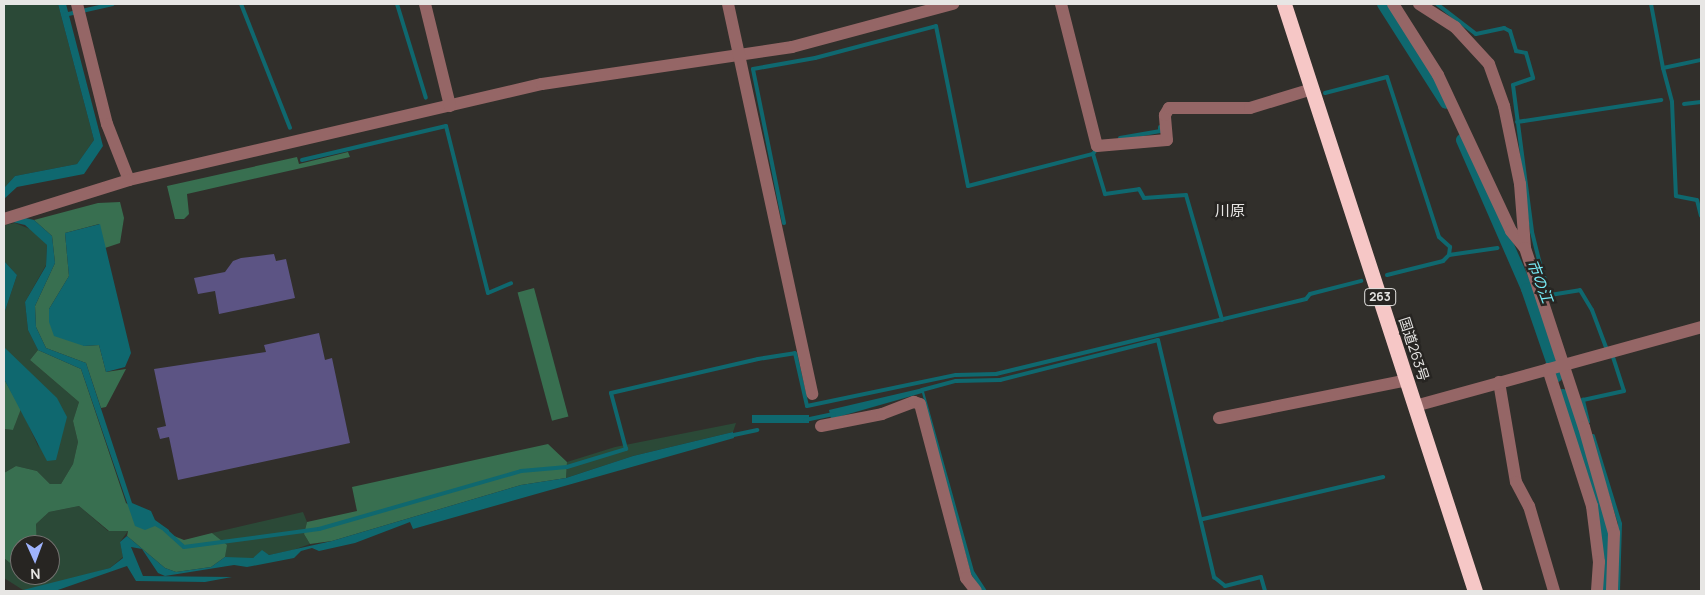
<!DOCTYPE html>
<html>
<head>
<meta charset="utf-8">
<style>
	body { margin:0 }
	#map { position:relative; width:1705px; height:595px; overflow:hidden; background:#312f2b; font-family:Manrope,"Noto Sans JP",sans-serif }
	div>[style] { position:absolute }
	.green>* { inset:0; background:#2b4937 }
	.forest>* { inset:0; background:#386f50; transform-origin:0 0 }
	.water>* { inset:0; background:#0f686f; transform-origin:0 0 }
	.stream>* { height:4px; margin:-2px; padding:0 2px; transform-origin:2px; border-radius:2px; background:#0f686f }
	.canal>* { height:12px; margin:-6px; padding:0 6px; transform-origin:6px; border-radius:6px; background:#0f686f }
	.building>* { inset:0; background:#5c5484 }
	.minor>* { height:12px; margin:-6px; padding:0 6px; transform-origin:6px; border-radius:6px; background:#956666 }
	.highway>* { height:15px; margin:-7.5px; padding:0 7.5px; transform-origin:7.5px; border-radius:7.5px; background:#f6c7c6 }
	span { translate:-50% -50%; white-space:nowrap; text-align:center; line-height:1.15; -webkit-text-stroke:5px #272522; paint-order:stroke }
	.shield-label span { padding:1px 4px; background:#272522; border:1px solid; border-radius:4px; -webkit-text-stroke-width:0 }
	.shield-label { font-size:12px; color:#e7e6e4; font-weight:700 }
	.street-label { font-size:14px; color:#e7e6e4 }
	.neighbourhood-label { font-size:15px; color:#e7e6e4 }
	.water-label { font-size:15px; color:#78edf8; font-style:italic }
	.frame { position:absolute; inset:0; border:5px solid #e7e6e4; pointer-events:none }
	.north { position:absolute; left:10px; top:535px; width:50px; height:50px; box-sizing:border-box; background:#272522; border:1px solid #747270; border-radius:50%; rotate:178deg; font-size:14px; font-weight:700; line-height:20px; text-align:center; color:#e7e6e4 }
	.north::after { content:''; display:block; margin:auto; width:18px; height:22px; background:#9fb3fd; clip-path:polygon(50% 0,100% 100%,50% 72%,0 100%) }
</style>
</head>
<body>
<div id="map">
	<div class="green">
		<div style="clip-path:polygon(4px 4px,58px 4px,94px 140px,77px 164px,15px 176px,4px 188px)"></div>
		<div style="clip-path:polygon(15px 223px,35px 231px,47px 245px,46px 265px,25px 302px,28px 330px,38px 350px,30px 360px,79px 402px,73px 421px,78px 442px,73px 464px,61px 484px,50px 484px,37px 471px,16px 466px,4px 473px,4px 429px,13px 430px,21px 409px,39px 448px,16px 363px,4px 347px,4px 314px,17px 275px,4px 261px,4px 225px)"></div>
		<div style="clip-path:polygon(736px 423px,733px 432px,633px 456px,566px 478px,567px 462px,615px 447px)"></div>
		<div style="clip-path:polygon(79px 506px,108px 531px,128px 531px,120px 542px,123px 557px,110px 568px,36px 589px,23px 590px,4px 578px,4px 558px,10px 563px,20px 559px,20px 575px,50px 575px,50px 545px,37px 545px,36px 524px,49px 512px)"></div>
		<div style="clip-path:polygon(303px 512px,307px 522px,304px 534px,310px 544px,293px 550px,269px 555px,262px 551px,253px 558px,239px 560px,225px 557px,226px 545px,212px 533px)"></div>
	</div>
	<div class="forest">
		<div style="clip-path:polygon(348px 152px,350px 157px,187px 194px,189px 214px,184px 219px,175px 219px,167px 186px,297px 157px,299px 164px)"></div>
		<div style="clip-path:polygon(120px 202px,124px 218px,120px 243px,105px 248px,99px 224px,65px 233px,69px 276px,49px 309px,84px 346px,99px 345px,106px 372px,126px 369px,106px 407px,101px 408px,86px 363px,46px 348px,36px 327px,35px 306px,55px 263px,52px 236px,34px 220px,98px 203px)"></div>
		<div style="left:534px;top:288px;width:133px;height:17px;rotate:75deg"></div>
		<div style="clip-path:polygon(38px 350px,81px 369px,126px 503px,169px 534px,184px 540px,212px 533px,227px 545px,225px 557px,211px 567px,176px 572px,165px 568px,127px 536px,128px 531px,109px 531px,79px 506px,49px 512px,36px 524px,37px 545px,20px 545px,20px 559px,10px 563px,4px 558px,4px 473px,16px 466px,37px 471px,50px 484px,61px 484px,73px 464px,78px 442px,73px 421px,79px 402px,30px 360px)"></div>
		<div style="clip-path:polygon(4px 379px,21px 409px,13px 430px,4px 429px)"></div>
		<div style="clip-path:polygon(548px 444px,567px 462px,566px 478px,521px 485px,332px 541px,310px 544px,304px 534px,307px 522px,357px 511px,352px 487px)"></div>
	</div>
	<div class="water">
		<div style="clip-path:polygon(58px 4px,66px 4px,103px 146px,84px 174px,17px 187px,4px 199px,4px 188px,15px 176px,77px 164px,94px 140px)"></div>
		<div style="clip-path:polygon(4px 213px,34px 220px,52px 236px,55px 263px,35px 306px,36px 327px,46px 348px,86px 363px,132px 503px,151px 511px,155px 520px,169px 530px,169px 534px,155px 526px,145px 530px,135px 526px,81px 369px,38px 350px,28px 330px,25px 302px,46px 266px,47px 245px,25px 225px,4px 220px)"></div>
		<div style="clip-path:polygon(100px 224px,131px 353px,125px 367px,106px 372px,99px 345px,84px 346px,54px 336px,49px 322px,49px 309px,69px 276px,65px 233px)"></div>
		<div style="clip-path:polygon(4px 261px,17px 275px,4px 314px)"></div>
		<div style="clip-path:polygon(4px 347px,57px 398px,67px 417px,56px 460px,47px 461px,4px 379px)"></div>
		<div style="clip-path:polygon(923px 388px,974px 571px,987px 591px,982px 591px,971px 574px,922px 393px,831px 419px,829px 410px)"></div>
		<div style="left:809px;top:415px;width:8px;height:57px;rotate:90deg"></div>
		<div style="clip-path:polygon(733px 432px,734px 438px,413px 529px,410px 522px,355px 543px,319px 551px,312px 548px,301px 551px,294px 558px,247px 567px,234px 565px,165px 576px,158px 573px,142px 549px,131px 547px,143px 576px,232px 577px,205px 582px,136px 581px,127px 566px,55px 591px,23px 590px,110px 568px,123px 558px,120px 542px,127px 536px,165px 568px,176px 572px,211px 567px,225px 557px,253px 558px,262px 550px,269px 555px,332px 541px,521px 485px,566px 478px,633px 456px)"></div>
	</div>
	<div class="stream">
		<div style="left:241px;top:4px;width:133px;rotate:68.4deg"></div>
		<div style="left:397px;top:4px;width:98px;rotate:72.9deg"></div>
		<div style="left:1437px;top:4px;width:49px;rotate:37.6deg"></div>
		<div style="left:1476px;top:34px;width:29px;rotate:-12deg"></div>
		<div style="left:1504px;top:28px;width:7px;rotate:27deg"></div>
		<div style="left:1510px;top:31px;width:21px;rotate:73deg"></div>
		<div style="left:1516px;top:51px;width:10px;rotate:11deg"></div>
		<div style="left:1526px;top:53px;width:26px;rotate:74deg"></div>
		<div style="left:1533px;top:78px;width:21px;rotate:161deg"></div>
		<div style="left:1513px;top:85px;width:148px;rotate:82.6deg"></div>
		<div style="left:1532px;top:232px;width:33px;rotate:76deg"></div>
		<div style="left:1540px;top:264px;width:33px;rotate:72deg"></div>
		<div style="left:1550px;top:295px;width:30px;rotate:-9deg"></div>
		<div style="left:1580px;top:290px;width:23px;rotate:59deg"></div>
		<div style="left:1592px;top:310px;width:43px;rotate:69.4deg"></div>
		<div style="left:1651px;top:4px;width:65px;rotate:79.4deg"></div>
		<div style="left:1663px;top:68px;width:39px;rotate:-12deg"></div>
		<div style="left:64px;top:15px;width:50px;rotate:-12.7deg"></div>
		<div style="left:1663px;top:68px;width:35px;rotate:75deg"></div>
		<div style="left:1672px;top:102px;width:94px;rotate:87.6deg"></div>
		<div style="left:1676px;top:196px;width:21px;rotate:11deg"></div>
		<div style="left:1697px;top:200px;width:16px;rotate:76deg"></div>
		<div style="left:1325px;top:93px;width:64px;rotate:-14.5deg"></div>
		<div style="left:1387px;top:77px;width:168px;rotate:72deg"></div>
		<div style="left:1439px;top:237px;width:15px;rotate:42deg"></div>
		<div style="left:1450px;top:247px;width:8px;rotate:97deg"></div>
		<div style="left:1449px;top:255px;width:49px;rotate:-8.3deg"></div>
		<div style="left:1684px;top:104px;width:17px;rotate:-7deg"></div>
		<div style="left:1517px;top:122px;width:146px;rotate:-8.7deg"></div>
		<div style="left:1120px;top:138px;width:41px;rotate:-9.9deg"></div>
		<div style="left:1160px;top:131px;width:4px;rotate:-90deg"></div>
		<div style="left:1093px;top:154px;width:42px;rotate:73.3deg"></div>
		<div style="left:1105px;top:194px;width:34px;rotate:-8deg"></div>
		<div style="left:1139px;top:189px;width:10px;rotate:61deg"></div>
		<div style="left:1144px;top:198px;width:42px;rotate:-4.1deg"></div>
		<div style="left:1186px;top:195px;width:130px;rotate:73.9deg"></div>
		<div style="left:302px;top:160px;width:148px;rotate:-13.3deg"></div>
		<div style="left:446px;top:126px;width:172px;rotate:75.9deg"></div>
		<div style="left:488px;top:293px;width:25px;rotate:-23deg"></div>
		<div style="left:784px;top:223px;width:157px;rotate:-101.4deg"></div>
		<div style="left:753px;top:69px;width:63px;rotate:-10.1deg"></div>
		<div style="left:815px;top:58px;width:125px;rotate:-14.8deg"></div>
		<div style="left:936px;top:26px;width:163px;rotate:78.7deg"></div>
		<div style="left:968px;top:186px;width:129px;rotate:-14.4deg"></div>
		<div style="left:1093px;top:154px;width:7px;rotate:-56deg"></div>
		<div style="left:1387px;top:275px;width:58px;rotate:-14deg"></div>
		<div style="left:1443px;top:261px;width:8px;rotate:-45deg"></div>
		<div style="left:922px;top:390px;width:35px;rotate:-15deg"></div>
		<div style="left:956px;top:381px;width:44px;rotate:-1.3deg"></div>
		<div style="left:1000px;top:380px;width:163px;rotate:-14.2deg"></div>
		<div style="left:1158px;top:340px;width:244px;rotate:76.7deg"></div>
		<div style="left:1214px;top:577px;width:14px;rotate:39deg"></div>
		<div style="left:1225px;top:586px;width:37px;rotate:-14deg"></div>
		<div style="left:1261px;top:577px;width:15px;rotate:74deg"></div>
		<div style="left:805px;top:420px;width:29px;rotate:-12deg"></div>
		<div style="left:1588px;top:422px;width:23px;rotate:-103deg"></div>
		<div style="left:1583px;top:400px;width:42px;rotate:-12.4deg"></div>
		<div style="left:1624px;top:391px;width:39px;rotate:-108deg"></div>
		<div style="left:729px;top:436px;width:29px;rotate:-12deg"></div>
		<div style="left:1593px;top:436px;width:92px;rotate:72.9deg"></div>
		<div style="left:1620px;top:524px;width:67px;rotate:91.7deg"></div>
		<div style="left:1203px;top:519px;width:185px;rotate:-13.1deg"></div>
		<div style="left:165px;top:530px;width:25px;rotate:42deg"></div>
		<div style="left:184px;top:547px;width:136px;rotate:-7.6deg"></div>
		<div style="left:319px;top:529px;width:210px;rotate:-16deg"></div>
		<div style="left:521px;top:471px;width:46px;rotate:-5deg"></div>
		<div style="left:567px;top:467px;width:62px;rotate:-17deg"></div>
		<div style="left:626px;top:449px;width:58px;rotate:-105deg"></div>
		<div style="left:611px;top:393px;width:151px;rotate:-13deg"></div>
		<div style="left:758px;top:359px;width:37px;rotate:-9deg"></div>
		<div style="left:795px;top:353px;width:54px;rotate:77.2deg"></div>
		<div style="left:807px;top:406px;width:152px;rotate:-11.8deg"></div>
		<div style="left:956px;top:375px;width:40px;rotate:-1.4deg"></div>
		<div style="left:996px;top:374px;width:319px;rotate:-13.6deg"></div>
		<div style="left:1306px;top:299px;width:6px;rotate:-51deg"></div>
		<div style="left:1310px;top:294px;width:53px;rotate:-14.3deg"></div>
	</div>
	<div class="canal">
		<div style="left:1383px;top:4px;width:117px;rotate:57.5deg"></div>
		<div style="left:1462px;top:140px;width:163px;rotate:66.4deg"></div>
		<div style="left:1527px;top:289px;width:92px;rotate:71deg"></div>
		<div style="left:1563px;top:395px;width:124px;rotate:71.7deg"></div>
		<div style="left:1602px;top:513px;width:28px;rotate:82deg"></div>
		<div style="left:1606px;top:541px;width:50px;rotate:92.3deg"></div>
	</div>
	<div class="building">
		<div style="clip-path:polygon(274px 254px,276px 261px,286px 259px,295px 298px,219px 314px,215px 291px,198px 294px,194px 278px,225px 272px,233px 261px,241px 258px)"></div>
		<div style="clip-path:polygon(319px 333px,325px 360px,332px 358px,350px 443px,178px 480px,169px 437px,160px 439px,157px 428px,166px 426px,154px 369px,266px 352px,264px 345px)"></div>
	</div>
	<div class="minor">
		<div style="left:77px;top:4px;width:124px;rotate:76deg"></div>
		<div style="left:107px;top:124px;width:60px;rotate:68.6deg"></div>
		<div style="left:129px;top:180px;width:424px;rotate:-13.1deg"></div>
		<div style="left:542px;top:84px;width:253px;rotate:-8.4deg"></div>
		<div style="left:792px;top:47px;width:167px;rotate:-15deg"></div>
		<div style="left:425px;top:4px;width:105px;rotate:76.2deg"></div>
		<div style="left:728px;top:4px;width:399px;rotate:77.8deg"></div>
		<div style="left:1061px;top:4px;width:146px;rotate:75.8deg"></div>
		<div style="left:1097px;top:146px;width:70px;rotate:-4.9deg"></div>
		<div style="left:1167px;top:140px;width:25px;rotate:-95deg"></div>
		<div style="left:1165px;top:115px;width:8px;rotate:-60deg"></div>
		<div style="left:1169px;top:108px;width:81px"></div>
		<div style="left:1250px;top:108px;width:65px;rotate:-17deg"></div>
		<div style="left:1393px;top:4px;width:84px;rotate:57.6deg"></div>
		<div style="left:1438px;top:75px;width:172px;rotate:64.9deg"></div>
		<div style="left:1511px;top:231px;width:22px;rotate:51deg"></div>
		<div style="left:1419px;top:4px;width:43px;rotate:32.6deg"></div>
		<div style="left:1455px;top:27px;width:50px;rotate:47.4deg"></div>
		<div style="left:1489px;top:64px;width:45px;rotate:70.3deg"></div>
		<div style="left:1504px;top:106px;width:80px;rotate:78.4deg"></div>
		<div style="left:1520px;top:184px;width:64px;rotate:85.5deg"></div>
		<div style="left:1525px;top:248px;width:188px;rotate:71.8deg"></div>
		<div style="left:1584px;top:427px;width:110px;rotate:74.2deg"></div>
		<div style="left:1614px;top:533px;width:58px;rotate:92deg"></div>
		<div style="left:4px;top:219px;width:131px;rotate:-17.3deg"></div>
		<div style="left:1548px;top:369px;width:144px;rotate:72.2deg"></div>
		<div style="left:1592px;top:506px;width:56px;rotate:82.9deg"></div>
		<div style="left:1599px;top:562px;width:29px;rotate:94deg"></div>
		<div style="left:1499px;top:382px;width:101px;rotate:80.4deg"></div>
		<div style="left:1516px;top:482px;width:27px;rotate:62deg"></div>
		<div style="left:1529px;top:506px;width:89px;rotate:73.6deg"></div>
		<div style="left:1415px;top:406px;width:297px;rotate:-15.4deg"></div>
		<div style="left:1219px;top:418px;width:192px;rotate:-11.4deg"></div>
		<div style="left:821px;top:426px;width:62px;rotate:-11.1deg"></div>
		<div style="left:882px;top:414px;width:34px;rotate:-21deg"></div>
		<div style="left:914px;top:402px;width:6px;rotate:18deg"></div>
		<div style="left:920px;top:404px;width:180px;rotate:75.2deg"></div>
		<div style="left:966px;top:578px;width:16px;rotate:52deg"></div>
	</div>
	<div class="highway">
		<div style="left:1284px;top:4px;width:617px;rotate:71.98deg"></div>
	</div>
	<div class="shield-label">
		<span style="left:1380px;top:297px">263</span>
	</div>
	<div class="street-label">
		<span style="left:1414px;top:349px;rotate:72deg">国道263号</span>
	</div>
	<div class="neighbourhood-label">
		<span style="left:1230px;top:211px">川原</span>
	</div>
	<div class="water-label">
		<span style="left:1540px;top:281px;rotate:69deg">市の江</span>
	</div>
	<div class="frame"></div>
	<div class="north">N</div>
</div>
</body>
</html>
